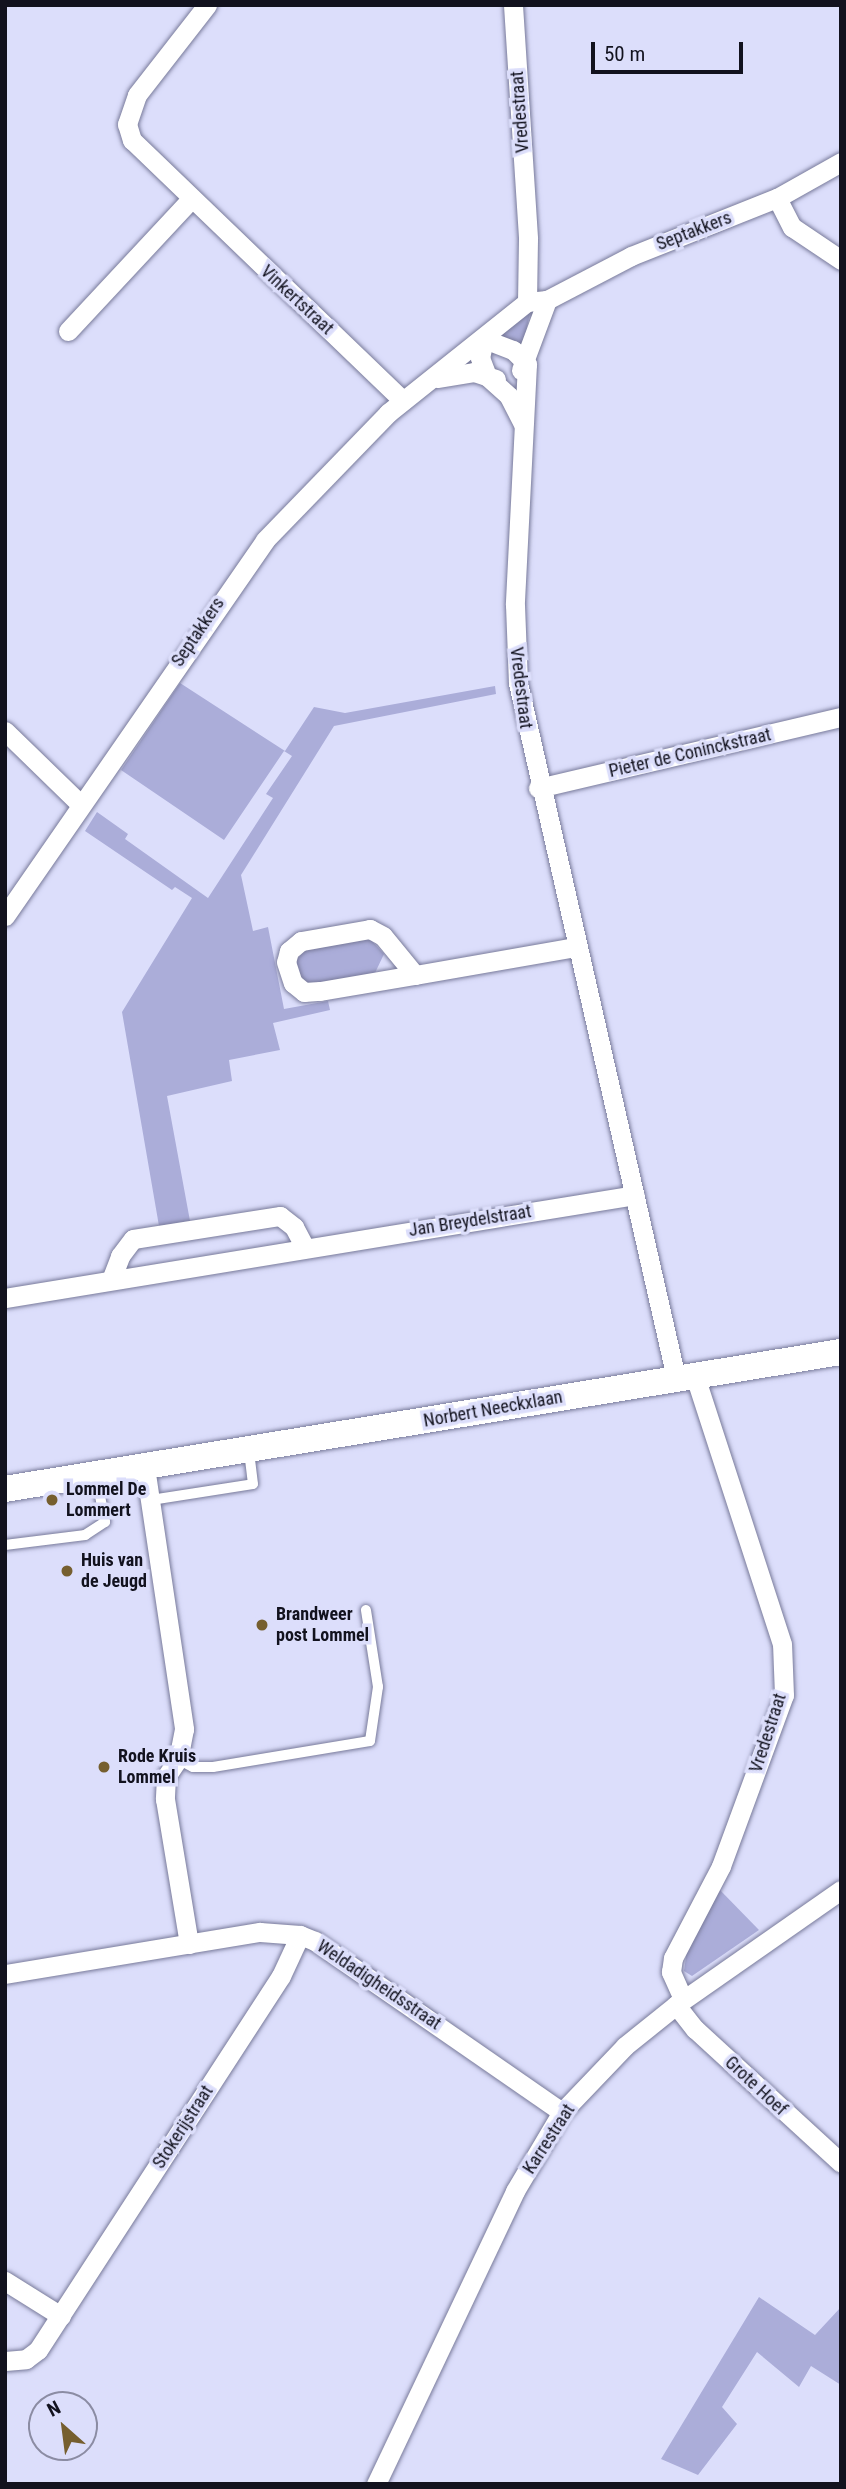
<!DOCTYPE html>
<html>
<head>
<meta charset="utf-8">
<style>
	body { margin:0 }
	#map { position:relative; width:846px; height:2489px; overflow:hidden; background:#dcdefb; font-family:"Roboto Condensed",sans-serif }
	div>[style] { position:absolute }
	.green>* { inset:0; background:#abadd9 }
	.roads { filter:drop-shadow(0 0 2px #787a9a) drop-shadow(0 0 2px #787a9a) }
	.service>* { height:10px; margin:-5px; padding:0 5px; transform-origin:5px; border-radius:5px; background:#fff }
	.minor>* { height:19px; margin:-9.5px; padding:0 9.5px; transform-origin:9.5px; border-radius:9.5px; background:#fff }
	.secondary>* { height:26px; margin:-13px; padding:0 13px; transform-origin:13px; border-radius:13px; background:#fff }
	.dots>* { width:19px; height:19px; translate:-50% -50%; box-sizing:border-box; border:4px solid #dcdefb; border-radius:50% }
	span { translate:-50% -50%; white-space:nowrap; text-align:center; line-height:1.15; -webkit-text-stroke:7px #dcdefb; paint-order:stroke }
	.street-label { font-size:18px; color:#12121e }
	.poi-label { font-size:18px; color:#12121e; font-weight:700 }
	.left { translate:0 -50%; text-align:left }
	.frame { position:absolute; inset:0; border:7px solid #12121e; pointer-events:none }
	.north { position:absolute; left:28px; top:2391px; width:70px; height:70px; box-sizing:border-box; background:#dcdefb; border:2px solid #8b8ca3; border-radius:50%; rotate:332deg; font-size:19px; font-weight:700; line-height:28px; text-align:center; color:#12121e }
	.north::after { content:''; display:block; margin:auto; width:24px; height:32px; background:#765f2f; clip-path:polygon(50% 0,100% 100%,50% 72%,0 100%) }
	.scale { position:absolute; left:591px; top:42px; width:152px; height:32px; box-sizing:border-box; border:4px solid #12121e; border-top:0; padding-left:9px; font-size:21px; line-height:24px; white-space:nowrap; color:#12121e; -webkit-text-stroke:5px #dcdefb; paint-order:stroke }
</style>
</head>
<body>
<div id="map">
	<div class="green">
		<div style="clip-path:polygon(530px 312px,522px 353px,496px 337px)"></div>
		<div style="clip-path:polygon(180px 683px,285px 751px,314px 707px,345px 713px,495px 686px,496px 694px,334px 726px,241px 875px,253px 931px,268px 927px,284px 1009px,328px 1001px,330px 1010px,273px 1023px,280px 1050px,229px 1060px,232px 1081px,167px 1096px,190px 1221px,159px 1226px,122px 1012px,192px 898px,175px 887px,172px 890px,85px 831px,97px 812px,128px 834px,125px 839px,208px 898px,273px 798px,266px 794px,292px 756px,284px 751px,224px 840px,121px 770px)"></div>
		<div style="clip-path:polygon(369px 938px,384px 954px,375px 973px,314px 985px,300px 979px,295px 962px,304px 951px)"></div>
		<div style="clip-path:polygon(718px 1888px,759px 1930px,692px 1976px,684px 1971px,687px 1950px)"></div>
		<div style="clip-path:polygon(759px 2297px,815px 2335px,841px 2307px,841px 2385px,811px 2366px,799px 2387px,757px 2352px,722px 2407px,737px 2424px,698px 2475px,661px 2459px)"></div>
	</div>
	<div class="roads">
		<div class="service">
			<div style="left:151px;top:1500px;width:103px;rotate:-8.9deg"></div>
			<div style="left:253px;top:1484px;width:35px;rotate:-97deg"></div>
			<div style="left:5px;top:1545px;width:81px;rotate:-7.1deg"></div>
			<div style="left:85px;top:1535px;width:24px;rotate:-33deg"></div>
			<div style="left:105px;top:1522px;width:48px;rotate:-100.8deg"></div>
			<div style="left:178px;top:1759px;width:17px;rotate:28deg"></div>
			<div style="left:193px;top:1767px;width:20px"></div>
			<div style="left:213px;top:1767px;width:159px;rotate:-9.4deg"></div>
			<div style="left:370px;top:1741px;width:55px;rotate:-81.6deg"></div>
			<div style="left:378px;top:1687px;width:78px;rotate:-98.9deg"></div>
		</div>
		<div class="minor">
			<div style="left:207px;top:5px;width:114px;rotate:127.9deg"></div>
			<div style="left:137px;top:95px;width:31px;rotate:109deg"></div>
			<div style="left:127px;top:124px;width:17px;rotate:73deg"></div>
			<div style="left:132px;top:140px;width:376px;rotate:43.9deg"></div>
			<div style="left:513px;top:5px;width:234px;rotate:86.3deg"></div>
			<div style="left:528px;top:239px;width:63px;rotate:90.9deg"></div>
			<div style="left:777px;top:198px;width:33px;rotate:63deg"></div>
			<div style="left:792px;top:227px;width:59px;rotate:34deg"></div>
			<div style="left:68px;top:331px;width:179px;rotate:-47deg"></div>
			<div style="left:521px;top:370px;width:75px;rotate:-69.6deg"></div>
			<div style="left:437px;top:378px;width:37px;rotate:-9deg"></div>
			<div style="left:474px;top:372px;width:23px;rotate:18deg"></div>
			<div style="left:523px;top:424px;width:31px;rotate:-117deg"></div>
			<div style="left:509px;top:396px;width:30px;rotate:-138deg"></div>
			<div style="left:487px;top:376px;width:19px;rotate:-111deg"></div>
			<div style="left:480px;top:358px;width:19px;rotate:-78deg"></div>
			<div style="left:484px;top:339px;width:31px;rotate:21deg"></div>
			<div style="left:513px;top:350px;width:20px;rotate:45deg"></div>
			<div style="left:527px;top:364px;width:241px;rotate:92.9deg"></div>
			<div style="left:515px;top:605px;width:78px;rotate:87.8deg"></div>
			<div style="left:518px;top:683px;width:713px;rotate:77.19deg"></div>
			<div style="left:5px;top:731px;width:106px;rotate:44.2deg"></div>
			<div style="left:538px;top:788px;width:311px;rotate:-13.2deg"></div>
			<div style="left:5px;top:916px;width:457px;rotate:-55.3deg"></div>
			<div style="left:265px;top:540px;width:177px;rotate:-45.9deg"></div>
			<div style="left:388px;top:413px;width:178px;rotate:-38.6deg"></div>
			<div style="left:527px;top:302px;width:20px;rotate:-6deg"></div>
			<div style="left:547px;top:300px;width:95px;rotate:-27.6deg"></div>
			<div style="left:631px;top:256px;width:157px;rotate:-21.7deg"></div>
			<div style="left:777px;top:198px;width:73px;rotate:-29.4deg"></div>
			<div style="left:415px;top:975px;width:50px;rotate:-129.4deg"></div>
			<div style="left:383px;top:936px;width:15px;rotate:-152deg"></div>
			<div style="left:370px;top:929px;width:70px;rotate:170.1deg"></div>
			<div style="left:301px;top:941px;width:16px;rotate:140deg"></div>
			<div style="left:289px;top:951px;width:11px;rotate:105deg"></div>
			<div style="left:286px;top:962px;width:22px;rotate:72deg"></div>
			<div style="left:293px;top:983px;width:14px;rotate:39deg"></div>
			<div style="left:304px;top:992px;width:16px;rotate:-4deg"></div>
			<div style="left:320px;top:991px;width:96px;rotate:-9.6deg"></div>
			<div style="left:415px;top:975px;width:162px;rotate:-9.9deg"></div>
			<div style="left:111px;top:1280px;width:26px;rotate:-69deg"></div>
			<div style="left:120px;top:1256px;width:21px;rotate:-53deg"></div>
			<div style="left:133px;top:1239px;width:149px;rotate:-8.9deg"></div>
			<div style="left:280px;top:1216px;width:18px;rotate:38deg"></div>
			<div style="left:294px;top:1227px;width:24px;rotate:62deg"></div>
			<div style="left:5px;top:1298px;width:638px;rotate:-9.29deg"></div>
			<div style="left:145px;top:1467px;width:265px;rotate:81.5deg"></div>
			<div style="left:184px;top:1729px;width:31px;rotate:101deg"></div>
			<div style="left:178px;top:1759px;width:22px;rotate:124deg"></div>
			<div style="left:166px;top:1777px;width:22px;rotate:93deg"></div>
			<div style="left:165px;top:1799px;width:147px;rotate:80.6deg"></div>
			<div style="left:5px;top:1974px;width:258px;rotate:-9.4deg"></div>
			<div style="left:260px;top:1932px;width:40px;rotate:4.3deg"></div>
			<div style="left:300px;top:1935px;width:16px;rotate:22deg"></div>
			<div style="left:315px;top:1941px;width:300px;rotate:34.7deg"></div>
			<div style="left:683px;top:1999px;width:30px;rotate:-114deg"></div>
			<div style="left:671px;top:1972px;width:14px;rotate:-82deg"></div>
			<div style="left:673px;top:1958px;width:104px;rotate:-62.4deg"></div>
			<div style="left:721px;top:1866px;width:182px;rotate:-69.8deg"></div>
			<div style="left:784px;top:1695px;width:51px;rotate:-92.2deg"></div>
			<div style="left:782px;top:1644px;width:282px;rotate:-108deg"></div>
			<div style="left:676px;top:2005px;width:31px;rotate:52deg"></div>
			<div style="left:695px;top:2029px;width:198px;rotate:42.5deg"></div>
			<div style="left:5px;top:2281px;width:66px;rotate:32deg"></div>
			<div style="left:5px;top:2361px;width:21px;rotate:-5deg"></div>
			<div style="left:26px;top:2359px;width:15px;rotate:-37deg"></div>
			<div style="left:38px;top:2350px;width:446px;rotate:-57deg"></div>
			<div style="left:281px;top:1976px;width:45px;rotate:-65.1deg"></div>
			<div style="left:376px;top:2484px;width:324px;rotate:-64.6deg"></div>
			<div style="left:515px;top:2191px;width:92px;rotate:-59.3deg"></div>
			<div style="left:562px;top:2112px;width:91px;rotate:-46.3deg"></div>
			<div style="left:625px;top:2046px;width:65px;rotate:-38.8deg"></div>
			<div style="left:676px;top:2005px;width:201px;rotate:-34.9deg"></div>
		</div>
		<div class="secondary">
			<div style="left:5px;top:1489px;width:847px;rotate:-9.31deg"></div>
		</div>
	</div>
	<div class="dots">
		<div style="left:52px;top:1500px;background:#765f2f"></div>
		<div style="left:67px;top:1571px;background:#765f2f"></div>
		<div style="left:262px;top:1625px;background:#765f2f"></div>
		<div style="left:104px;top:1767px;background:#765f2f"></div>
	</div>
	<div class="street-label">
		<span style="left:520px;top:112px;rotate:-94deg">Vredestraat</span>
		<span style="left:694px;top:231px;rotate:-21deg">Septakkers</span>
		<span style="left:297px;top:300px;rotate:43deg">Vinkertstraat</span>
		<span style="left:198px;top:632px;rotate:-56deg">Septakkers</span>
		<span style="left:521px;top:688px;rotate:83deg">Vredestraat</span>
		<span style="left:690px;top:753px;rotate:-13deg">Pieter de Coninckstraat</span>
		<span style="left:470px;top:1221px;rotate:-9deg">Jan Breydelstraat</span>
		<span style="left:493px;top:1409px;rotate:-10deg">Norbert Neeckxlaan</span>
		<span style="left:768px;top:1733px;rotate:-72deg">Vredestraat</span>
		<span style="left:379px;top:1985px;rotate:34deg">Weldadigheidsstraat</span>
		<span style="left:756px;top:2086px;rotate:43deg">Grote Hoef</span>
		<span style="left:183px;top:2127px;rotate:-57deg">Stokerijstraat</span>
		<span style="left:549px;top:2139px;rotate:-57deg">Karrestraat</span>
	</div>
	<div class="poi-label">
		<span class="left" style="left:66px;top:1500px">Lommel De<br>Lommert</span>
		<span class="left" style="left:81px;top:1571px">Huis van<br>de Jeugd</span>
		<span class="left" style="left:276px;top:1625px">Brandweer<br>post Lommel</span>
		<span class="left" style="left:118px;top:1767px">Rode Kruis<br>Lommel</span>
	</div>
	<div class="frame"></div>
	<div class="north">N</div>
	<div class="scale">50 m</div>
</div>
</body>
</html>
